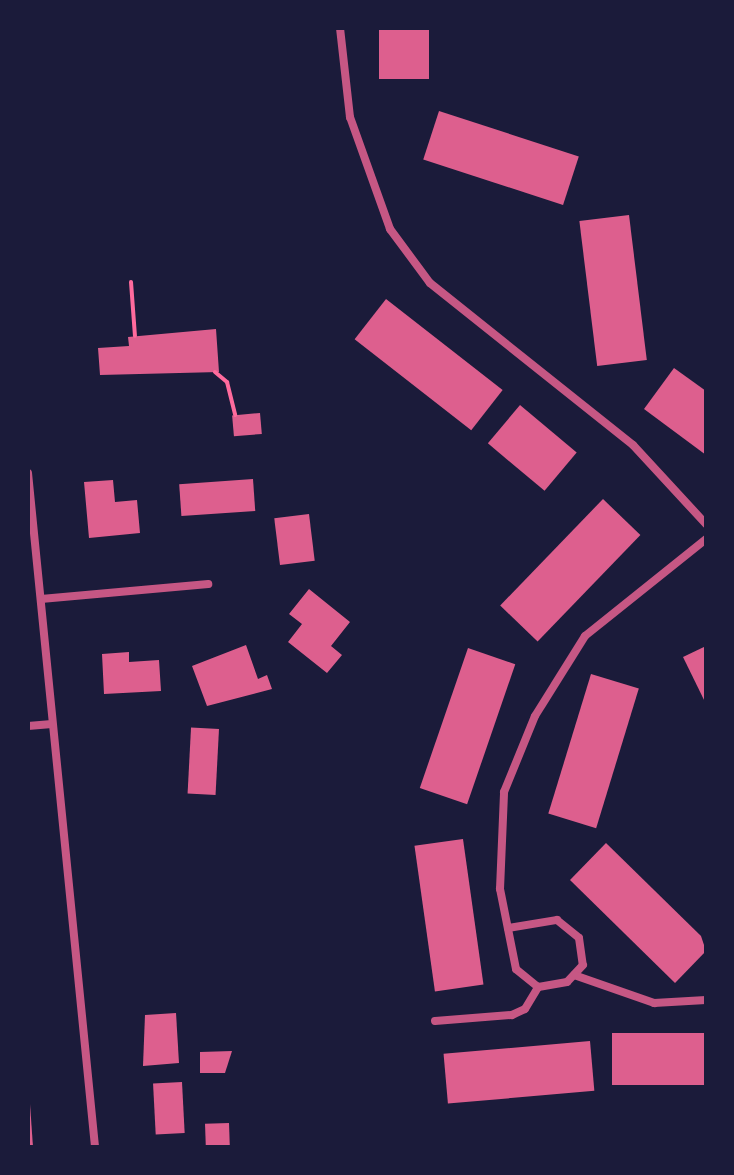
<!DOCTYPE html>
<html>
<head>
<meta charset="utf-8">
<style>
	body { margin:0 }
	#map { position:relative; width:734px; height:1175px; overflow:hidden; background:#1b1b3a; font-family:"Fira Sans",sans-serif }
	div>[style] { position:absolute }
	.building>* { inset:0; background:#dd5f8e; transform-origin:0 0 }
	.path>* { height:4px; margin:-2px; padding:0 2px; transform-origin:2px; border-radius:2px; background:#ff6b9d }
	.minor>* { height:8px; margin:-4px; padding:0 4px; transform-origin:4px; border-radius:4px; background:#c65784 }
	span { translate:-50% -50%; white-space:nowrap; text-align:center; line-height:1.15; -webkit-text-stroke:6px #1b1b3a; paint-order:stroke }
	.frame { position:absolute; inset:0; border:30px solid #1b1b3a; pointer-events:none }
</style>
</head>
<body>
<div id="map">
	<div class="building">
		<div style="left:379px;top:28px;width:50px;height:51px"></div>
		<div style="left:439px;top:111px;width:147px;height:51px;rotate:18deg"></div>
		<div style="left:629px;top:215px;width:146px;height:50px;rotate:83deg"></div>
		<div style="left:386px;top:299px;width:148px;height:51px;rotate:38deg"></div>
		<div style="clip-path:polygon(216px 329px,219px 372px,100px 375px,98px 348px,129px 346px,128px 337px)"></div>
		<div style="clip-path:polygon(674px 368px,706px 391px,706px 455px,644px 409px)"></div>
		<div style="left:520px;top:405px;width:74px;height:50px;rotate:40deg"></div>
		<div style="left:260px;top:413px;width:21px;height:28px;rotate:85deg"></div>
		<div style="left:253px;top:479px;width:32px;height:74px;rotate:86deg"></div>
		<div style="clip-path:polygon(113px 480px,115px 502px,137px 500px,140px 533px,89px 538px,84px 482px)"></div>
		<div style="left:603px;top:499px;width:52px;height:148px;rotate:44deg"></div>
		<div style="left:309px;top:514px;width:47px;height:35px;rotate:83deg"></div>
		<div style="clip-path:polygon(309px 589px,350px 622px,331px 646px,342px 655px,327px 673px,288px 642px,302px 624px,289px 614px)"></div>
		<div style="clip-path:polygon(246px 645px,258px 679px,267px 675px,272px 689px,207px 706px,192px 666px)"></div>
		<div style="clip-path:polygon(706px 646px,706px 704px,683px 657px)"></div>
		<div style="left:468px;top:648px;width:50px;height:148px;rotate:19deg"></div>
		<div style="clip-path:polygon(129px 652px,129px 662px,159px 660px,161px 691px,104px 694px,102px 654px)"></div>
		<div style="left:591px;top:674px;width:50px;height:146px;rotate:17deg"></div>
		<div style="left:219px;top:729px;width:66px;height:28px;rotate:93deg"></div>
		<div style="left:463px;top:839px;width:147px;height:49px;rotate:82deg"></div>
		<div style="clip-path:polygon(606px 843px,701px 936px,706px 951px,675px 983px,570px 880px)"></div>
		<div style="clip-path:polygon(176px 1013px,179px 1063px,143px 1066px,145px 1015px)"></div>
		<div style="left:706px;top:1033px;width:52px;height:94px;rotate:90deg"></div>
		<div style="left:590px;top:1041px;width:50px;height:147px;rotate:85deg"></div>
		<div style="clip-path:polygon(232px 1051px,225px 1073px,200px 1073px,200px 1052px)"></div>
		<div style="left:182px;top:1082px;width:51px;height:29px;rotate:87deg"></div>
		<div style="clip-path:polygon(28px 1104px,30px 1104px,33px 1147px,28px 1147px)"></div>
		<div style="left:229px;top:1123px;width:24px;height:24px;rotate:88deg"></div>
	</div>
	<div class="path">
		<div style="left:131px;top:282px;width:54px;rotate:85.8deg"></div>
		<div style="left:215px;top:372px;width:16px;rotate:40deg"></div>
		<div style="left:227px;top:382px;width:34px;rotate:76deg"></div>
	</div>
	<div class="minor">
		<div style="left:340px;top:28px;width:90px;rotate:83.6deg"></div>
		<div style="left:350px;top:117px;width:119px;rotate:70.3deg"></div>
		<div style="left:390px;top:229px;width:67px;rotate:53.5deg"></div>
		<div style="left:430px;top:283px;width:260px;rotate:38.6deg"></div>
		<div style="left:633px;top:445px;width:108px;rotate:47.3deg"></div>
		<div style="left:28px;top:473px;width:677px;rotate:84.32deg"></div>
		<div style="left:41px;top:599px;width:168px;rotate:-5.1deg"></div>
		<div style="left:28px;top:726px;width:24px;rotate:-5deg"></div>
		<div style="left:508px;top:928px;width:50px;rotate:-9.3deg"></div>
		<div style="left:557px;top:920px;width:28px;rotate:39deg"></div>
		<div style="left:579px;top:938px;width:27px;rotate:82deg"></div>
		<div style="left:583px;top:965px;width:23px;rotate:133deg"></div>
		<div style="left:567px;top:982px;width:29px;rotate:170deg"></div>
		<div style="left:538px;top:987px;width:28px;rotate:-141deg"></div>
		<div style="left:516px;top:969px;width:82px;rotate:-101.3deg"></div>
		<div style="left:500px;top:889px;width:97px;rotate:-87.6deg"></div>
		<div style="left:504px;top:792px;width:82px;rotate:-67.8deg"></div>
		<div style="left:535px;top:716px;width:94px;rotate:-58deg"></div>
		<div style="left:585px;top:636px;width:155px;rotate:-38.7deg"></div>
		<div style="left:574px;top:975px;width:85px;rotate:19.3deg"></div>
		<div style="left:654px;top:1003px;width:52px;rotate:-3.3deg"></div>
		<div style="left:435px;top:1021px;width:77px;rotate:-4.5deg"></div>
		<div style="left:512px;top:1015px;width:14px;rotate:-25deg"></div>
		<div style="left:525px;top:1009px;width:26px;rotate:-59deg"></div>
	</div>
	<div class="frame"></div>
</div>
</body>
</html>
